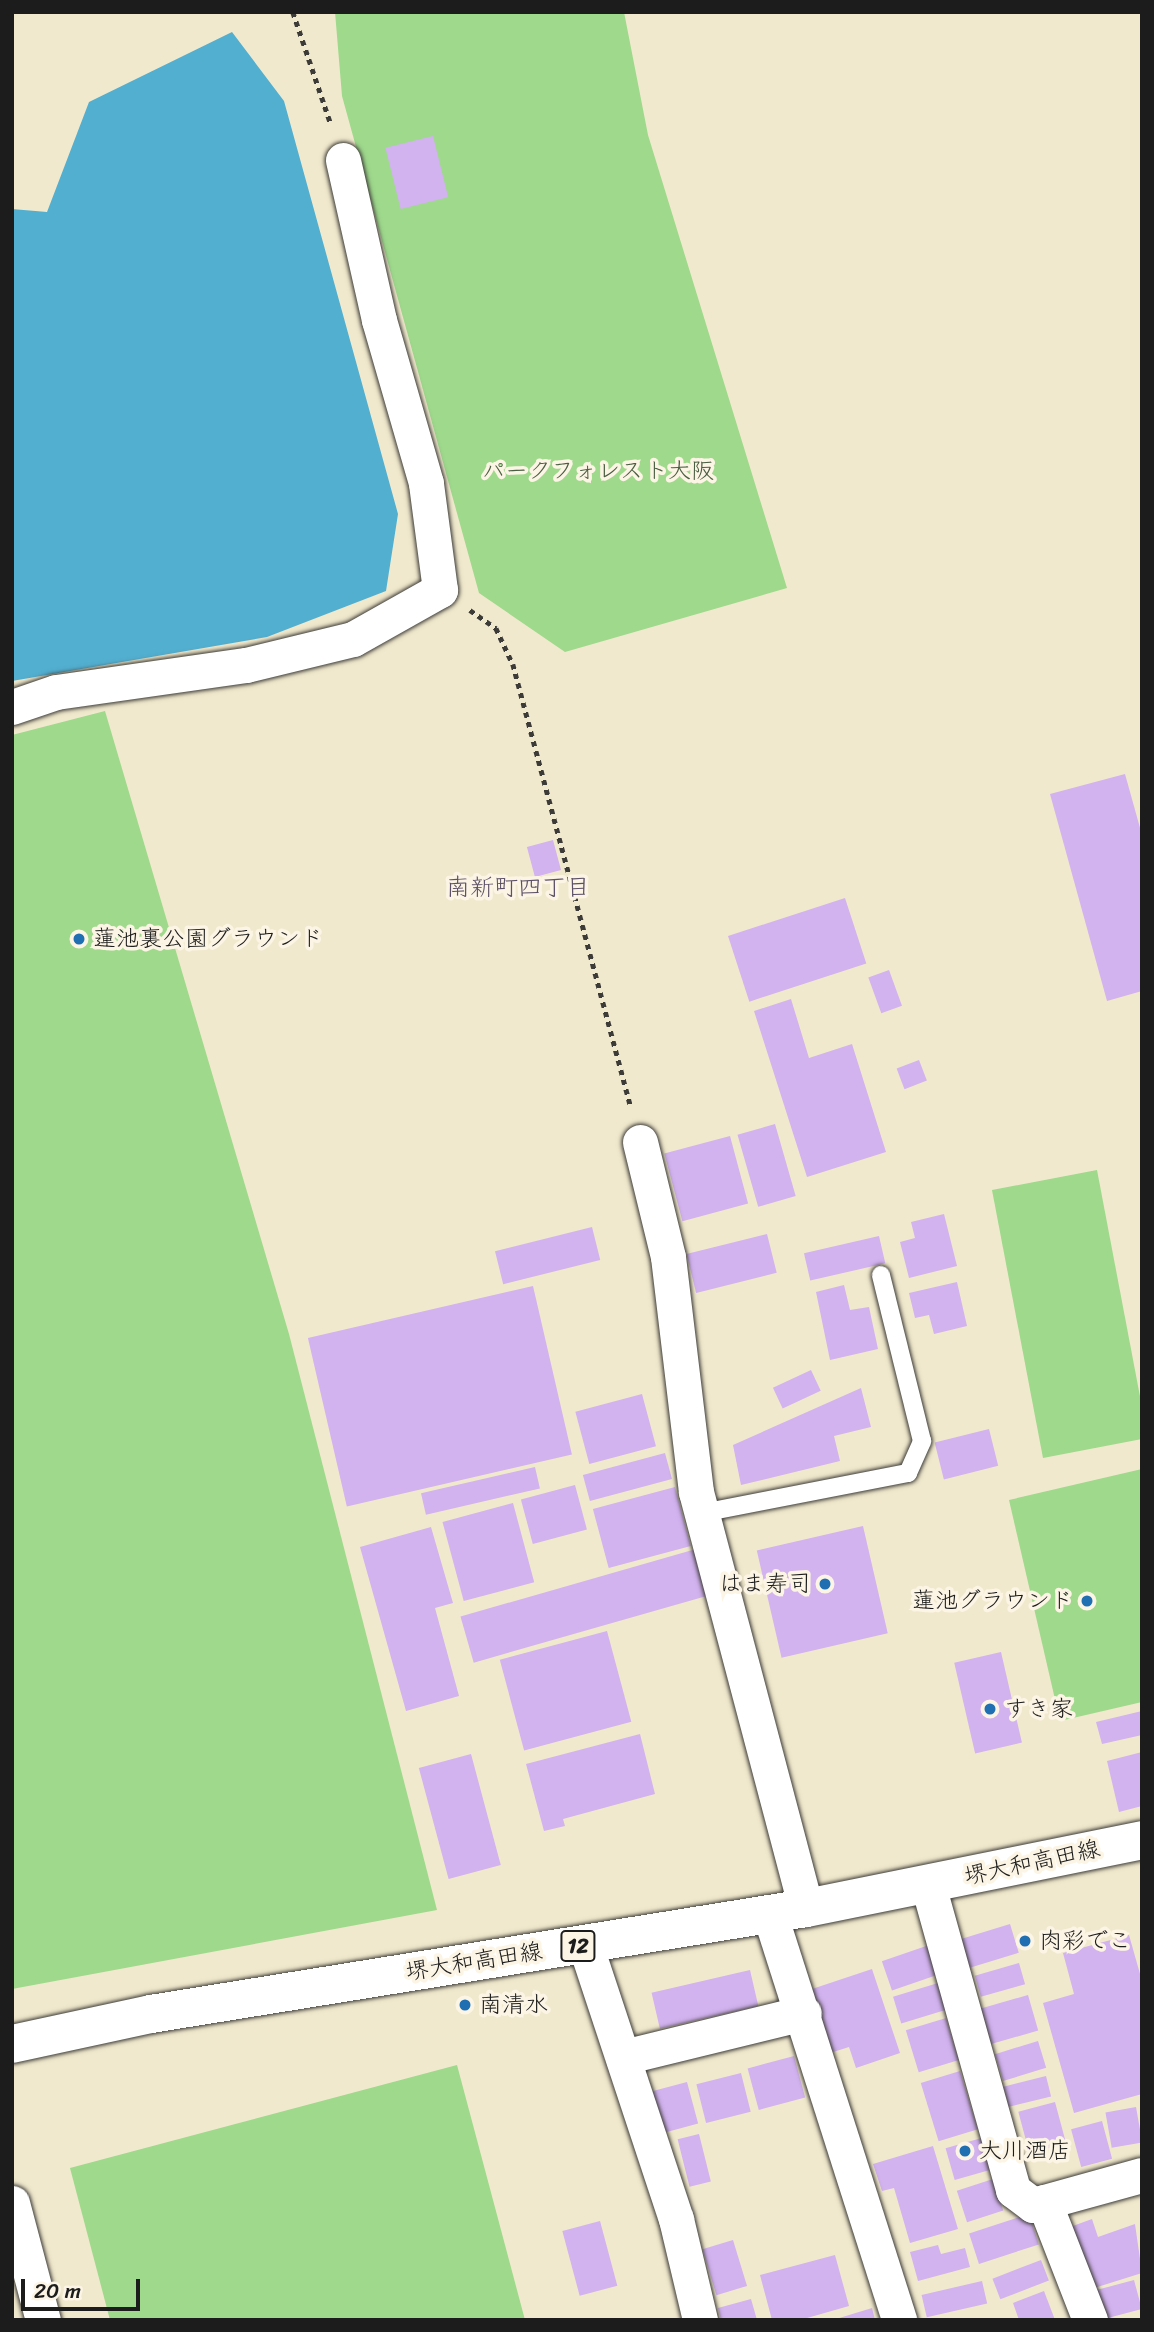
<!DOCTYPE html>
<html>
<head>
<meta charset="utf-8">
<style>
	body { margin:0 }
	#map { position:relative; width:1154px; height:2332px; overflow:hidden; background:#f1e9cd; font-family:Sriracha,"Klee One",sans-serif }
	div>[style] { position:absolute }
	.green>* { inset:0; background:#9ed98c }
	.water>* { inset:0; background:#52afd0 }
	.building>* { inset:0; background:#d2b2ef; transform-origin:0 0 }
	.path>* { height:4.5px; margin-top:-2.25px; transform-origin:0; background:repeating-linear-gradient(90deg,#3c3b37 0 5px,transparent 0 10px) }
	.roads { filter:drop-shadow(0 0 2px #3c3b37) drop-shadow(0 0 2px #3c3b37) }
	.lane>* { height:18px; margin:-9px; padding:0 9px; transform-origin:9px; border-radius:9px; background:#fff }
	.street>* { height:35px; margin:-17.5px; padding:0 17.5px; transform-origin:17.5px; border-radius:17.5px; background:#fff }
	.primary>* { height:38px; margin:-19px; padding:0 19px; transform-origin:19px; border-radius:19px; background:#fff }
	.dots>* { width:19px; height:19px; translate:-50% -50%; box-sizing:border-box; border:4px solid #fcf5e5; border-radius:50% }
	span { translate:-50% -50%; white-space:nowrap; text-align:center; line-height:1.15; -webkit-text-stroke:7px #fcf5e5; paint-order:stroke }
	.shield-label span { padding:2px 5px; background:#fcf5e5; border:2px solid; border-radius:5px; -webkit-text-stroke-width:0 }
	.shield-label { font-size:21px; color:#1c1c1c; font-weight:700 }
	.park-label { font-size:23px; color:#4a5e43 }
	.poi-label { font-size:23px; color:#1c1c1c }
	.left { translate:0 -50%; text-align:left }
	.right { translate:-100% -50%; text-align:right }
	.street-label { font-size:23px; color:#1c1c1c }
	.neighbourhood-label { font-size:24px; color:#5c5066 }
	.frame { position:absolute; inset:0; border:14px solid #1c1c1c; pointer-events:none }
	.scale { position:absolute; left:21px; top:2279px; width:119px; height:32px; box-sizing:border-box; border:4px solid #1c1c1c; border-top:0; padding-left:9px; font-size:21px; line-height:24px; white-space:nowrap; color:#1c1c1c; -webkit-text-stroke:5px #fcf5e5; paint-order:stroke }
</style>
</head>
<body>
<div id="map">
	<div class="green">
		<div style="clip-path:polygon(335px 12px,624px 12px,648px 135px,787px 588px,565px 652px,479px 593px,342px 96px)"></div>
		<div style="clip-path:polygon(105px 711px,289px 1334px,437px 1910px,12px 1989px,12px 735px)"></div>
		<div style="clip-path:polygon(1097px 1170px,1142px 1407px,1142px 1439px,1043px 1458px,992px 1190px)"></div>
		<div style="clip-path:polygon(1142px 1469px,1142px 1702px,1060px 1721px,1009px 1500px)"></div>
		<div style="clip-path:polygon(457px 2065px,525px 2320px,110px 2320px,70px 2168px)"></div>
	</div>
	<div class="water">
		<div style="clip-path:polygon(232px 32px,284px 101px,398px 514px,386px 591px,267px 637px,12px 681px,12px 209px,47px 212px,89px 102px)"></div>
	</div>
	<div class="building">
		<div style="left:433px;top:136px;width:63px;height:49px;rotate:76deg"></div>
		<div style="clip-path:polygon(1125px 774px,1142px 835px,1142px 991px,1107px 1001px,1050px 794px)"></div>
		<div style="left:553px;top:840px;width:31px;height:27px;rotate:75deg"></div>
		<div style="left:845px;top:898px;width:69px;height:123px;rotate:72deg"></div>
		<div style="left:889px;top:970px;width:38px;height:22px;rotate:70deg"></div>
		<div style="clip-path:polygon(791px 999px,809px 1058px,852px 1044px,886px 1152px,807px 1177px,754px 1011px)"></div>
		<div style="left:919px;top:1060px;width:22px;height:24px;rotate:69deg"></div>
		<div style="left:775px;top:1124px;width:75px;height:39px;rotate:74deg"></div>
		<div style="left:730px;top:1136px;width:70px;height:68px;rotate:75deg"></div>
		<div style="clip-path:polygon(944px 1214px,957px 1266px,909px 1278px,900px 1242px,915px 1238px,911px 1222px)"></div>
		<div style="left:592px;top:1227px;width:34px;height:100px;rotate:76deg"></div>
		<div style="left:767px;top:1234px;width:40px;height:83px;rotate:76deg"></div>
		<div style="left:879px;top:1236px;width:28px;height:77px;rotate:77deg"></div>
		<div style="clip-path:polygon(957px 1282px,967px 1326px,934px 1334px,929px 1315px,915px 1318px,909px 1293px)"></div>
		<div style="clip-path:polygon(844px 1285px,850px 1310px,869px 1307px,878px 1349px,830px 1360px,816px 1292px)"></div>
		<div style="left:533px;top:1286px;width:173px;height:231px;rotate:77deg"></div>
		<div style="left:811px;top:1370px;width:23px;height:42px;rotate:65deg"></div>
		<div style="clip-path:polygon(861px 1388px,871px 1427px,834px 1436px,840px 1461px,741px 1485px,733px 1445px)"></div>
		<div style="left:642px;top:1394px;width:54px;height:69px;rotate:75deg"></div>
		<div style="left:989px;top:1429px;width:38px;height:56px;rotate:76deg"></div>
		<div style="left:665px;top:1453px;width:27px;height:85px;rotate:75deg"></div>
		<div style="left:535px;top:1467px;width:22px;height:117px;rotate:77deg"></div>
		<div style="left:575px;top:1485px;width:46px;height:56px;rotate:75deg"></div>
		<div style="left:675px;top:1487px;width:61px;height:85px;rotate:75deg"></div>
		<div style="left:513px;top:1503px;width:82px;height:73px;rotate:75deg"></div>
		<div style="left:863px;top:1526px;width:110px;height:109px;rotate:77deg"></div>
		<div style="clip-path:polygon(431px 1527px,453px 1603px,435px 1608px,459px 1696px,406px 1711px,360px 1547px)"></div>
		<div style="left:696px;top:1549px;width:48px;height:245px;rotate:74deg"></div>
		<div style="left:607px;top:1631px;width:94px;height:111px;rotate:75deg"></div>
		<div style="left:1001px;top:1652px;width:93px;height:48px;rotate:77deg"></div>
		<div style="clip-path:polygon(1142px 1711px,1142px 1735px,1102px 1744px,1096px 1722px)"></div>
		<div style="clip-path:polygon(640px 1734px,655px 1794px,563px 1819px,565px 1826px,544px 1831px,526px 1764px)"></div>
		<div style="clip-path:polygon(1142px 1752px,1142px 1806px,1119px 1812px,1107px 1761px)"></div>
		<div style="left:471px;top:1754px;width:115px;height:54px;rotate:75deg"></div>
		<div style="left:1010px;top:1924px;width:30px;height:52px;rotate:73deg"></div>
		<div style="clip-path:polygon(1129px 1935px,1142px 1981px,1142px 2094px,1074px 2113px,1043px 2003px,1074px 1994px,1063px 1953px)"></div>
		<div style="left:932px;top:1944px;width:31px;height:53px;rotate:71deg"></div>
		<div style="left:1019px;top:1963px;width:22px;height:46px;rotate:74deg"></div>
		<div style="clip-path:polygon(872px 1969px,900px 2053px,856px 2068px,849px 2047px,830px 2053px,809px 1990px)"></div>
		<div style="left:750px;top:1970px;width:37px;height:101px;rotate:77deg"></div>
		<div style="left:938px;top:1983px;width:28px;height:47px;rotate:73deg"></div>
		<div style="left:1028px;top:1995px;width:37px;height:49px;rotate:74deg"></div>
		<div style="left:946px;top:2018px;width:44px;height:42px;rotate:73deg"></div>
		<div style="left:1038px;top:2041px;width:28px;height:45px;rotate:73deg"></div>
		<div style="left:794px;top:2056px;width:43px;height:48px;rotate:75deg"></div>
		<div style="left:960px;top:2071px;width:61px;height:41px;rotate:73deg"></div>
		<div style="left:741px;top:2073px;width:40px;height:46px;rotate:76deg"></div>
		<div style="left:1046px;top:2076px;width:21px;height:44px;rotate:76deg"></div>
		<div style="left:687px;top:2082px;width:43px;height:40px;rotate:75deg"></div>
		<div style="left:1055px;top:2102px;width:43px;height:38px;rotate:75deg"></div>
		<div style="left:1136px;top:2107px;width:36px;height:31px;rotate:80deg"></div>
		<div style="left:1102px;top:2121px;width:39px;height:32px;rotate:75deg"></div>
		<div style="left:699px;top:2134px;width:49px;height:22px;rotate:76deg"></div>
		<div style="left:985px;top:2137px;width:33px;height:41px;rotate:74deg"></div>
		<div style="clip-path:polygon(933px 2146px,958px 2229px,910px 2243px,894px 2188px,882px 2191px,873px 2164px)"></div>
		<div style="left:993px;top:2179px;width:33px;height:38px;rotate:72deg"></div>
		<div style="left:1029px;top:2214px;width:32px;height:63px;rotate:72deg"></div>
		<div style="clip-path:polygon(1092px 2219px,1098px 2237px,1135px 2224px,1142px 2273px,1091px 2289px,1070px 2227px)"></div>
		<div style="left:600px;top:2221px;width:67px;height:39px;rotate:75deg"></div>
		<div style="left:733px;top:2240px;width:48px;height:32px;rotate:73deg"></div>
		<div style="clip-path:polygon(938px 2245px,941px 2254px,965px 2248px,970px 2267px,918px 2281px,910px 2252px)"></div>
		<div style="clip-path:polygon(835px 2255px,849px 2306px,800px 2320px,772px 2320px,760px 2275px)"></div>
		<div style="left:1041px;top:2260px;width:22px;height:52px;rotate:69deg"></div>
		<div style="left:1134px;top:2280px;width:30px;height:40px;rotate:75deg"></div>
		<div style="left:982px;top:2281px;width:23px;height:62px;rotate:77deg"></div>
		<div style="clip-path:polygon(1044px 2291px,1055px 2320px,1019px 2320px,1013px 2303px)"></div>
		<div style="clip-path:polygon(751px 2299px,757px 2320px,721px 2320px,718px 2308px)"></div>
		<div style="clip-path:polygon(872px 2308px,875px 2320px,836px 2320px,836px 2319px)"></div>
	</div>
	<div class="path">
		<div style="left:293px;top:12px;width:118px;rotate:71.3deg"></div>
		<div style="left:470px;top:610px;width:32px;rotate:35deg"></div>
		<div style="left:496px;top:628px;width:40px;rotate:65deg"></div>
		<div style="left:513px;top:664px;width:459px;rotate:75.1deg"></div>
	</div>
	<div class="roads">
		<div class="lane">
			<div style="left:702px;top:1513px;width:210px;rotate:-11deg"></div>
			<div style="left:908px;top:1473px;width:35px;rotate:-66deg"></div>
			<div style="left:922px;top:1441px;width:171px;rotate:-103.9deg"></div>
		</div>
		<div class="street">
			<div style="left:12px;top:707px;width:46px;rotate:-18.8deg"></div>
			<div style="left:56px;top:692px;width:192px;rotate:-8.1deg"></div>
			<div style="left:246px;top:665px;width:110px;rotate:-13.7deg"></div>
			<div style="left:353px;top:639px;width:100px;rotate:-29.4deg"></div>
			<div style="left:440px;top:590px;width:108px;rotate:-97.5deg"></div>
			<div style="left:426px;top:483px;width:170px;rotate:-106.1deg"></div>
			<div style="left:379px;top:320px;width:164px;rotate:-102.7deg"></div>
			<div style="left:640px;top:1142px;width:118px;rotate:76.3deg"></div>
			<div style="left:668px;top:1257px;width:237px;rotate:83.2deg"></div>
			<div style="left:696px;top:1492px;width:430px;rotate:75.2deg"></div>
			<div style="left:928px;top:1885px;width:317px;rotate:74.4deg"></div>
			<div style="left:1013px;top:2190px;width:25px;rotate:37deg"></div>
			<div style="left:1033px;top:2205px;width:113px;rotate:-15.4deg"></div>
			<div style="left:770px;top:1915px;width:425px;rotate:72.3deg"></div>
			<div style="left:585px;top:1944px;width:290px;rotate:71.7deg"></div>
			<div style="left:676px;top:2219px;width:104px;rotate:76.6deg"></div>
			<div style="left:623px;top:2057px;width:186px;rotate:-13.7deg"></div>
			<div style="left:1044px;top:2202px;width:127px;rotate:68.7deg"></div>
			<div style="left:12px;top:2203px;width:121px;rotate:75.2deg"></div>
		</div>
		<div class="primary">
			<div style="left:12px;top:2044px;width:142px;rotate:-12.2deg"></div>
			<div style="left:151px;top:2014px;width:664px;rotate:-9.19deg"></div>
			<div style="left:806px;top:1908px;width:343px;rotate:-11.4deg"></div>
		</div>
	</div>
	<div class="dots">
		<div style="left:79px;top:939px;background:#1f6fb2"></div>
		<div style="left:825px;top:1584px;background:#1f6fb2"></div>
		<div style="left:1087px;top:1601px;background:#1f6fb2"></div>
		<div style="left:990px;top:1709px;background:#1f6fb2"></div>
		<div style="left:1025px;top:1941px;background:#1f6fb2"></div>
		<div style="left:465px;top:2005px;background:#1f6fb2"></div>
		<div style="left:965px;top:2151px;background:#1f6fb2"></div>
	</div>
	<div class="shield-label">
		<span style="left:578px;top:1946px">12</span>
	</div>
	<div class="park-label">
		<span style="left:598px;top:471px">パークフォレスト大阪</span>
	</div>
	<div class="poi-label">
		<span class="left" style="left:93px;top:939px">蓮池裏公園グラウンド</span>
		<span class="right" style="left:811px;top:1584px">はま寿司</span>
		<span class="right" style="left:1073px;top:1601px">蓮池グラウンド</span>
		<span class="left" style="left:1004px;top:1709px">すき家</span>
		<span class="left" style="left:1039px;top:1941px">肉彩でこ</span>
		<span class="left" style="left:479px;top:2005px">南清水</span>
		<span class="left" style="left:979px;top:2151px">大川酒店</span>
	</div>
	<div class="street-label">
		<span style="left:1032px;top:1863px;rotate:-12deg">堺大和高田線</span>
		<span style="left:474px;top:1962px;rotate:-9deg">堺大和高田線</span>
	</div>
	<div class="neighbourhood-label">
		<span style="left:518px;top:888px">南新町四丁目</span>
	</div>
	<div class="frame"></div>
	<div class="scale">20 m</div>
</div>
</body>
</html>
